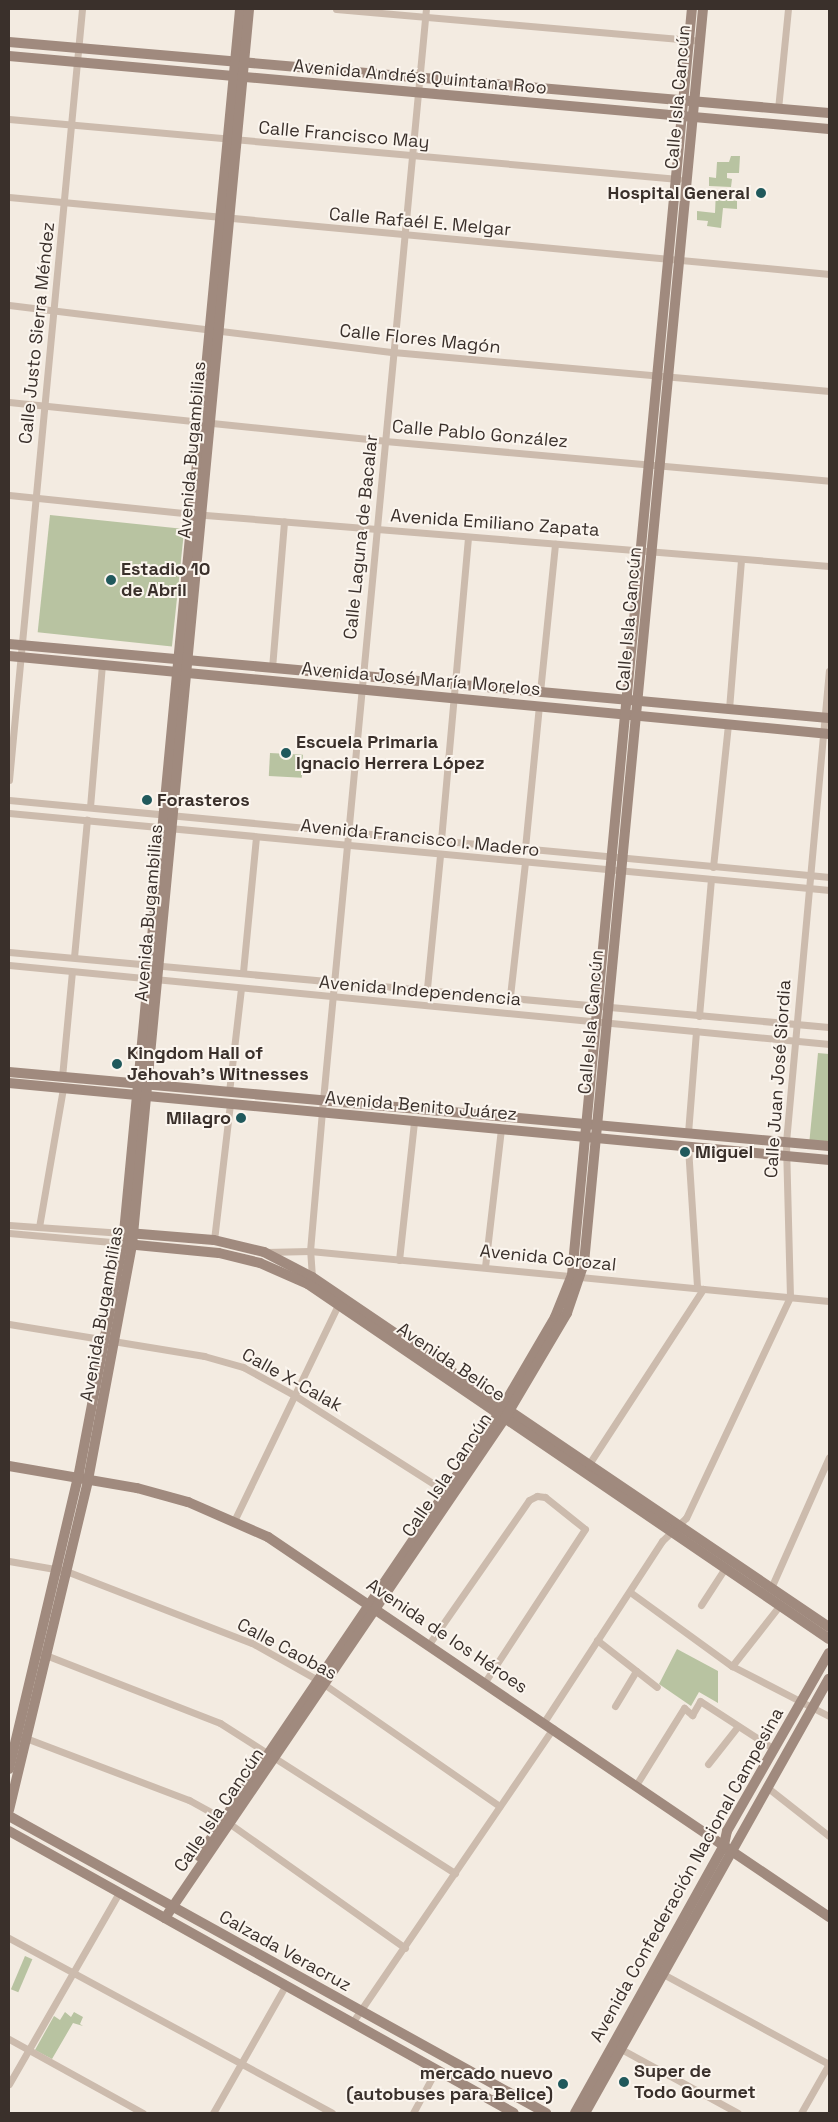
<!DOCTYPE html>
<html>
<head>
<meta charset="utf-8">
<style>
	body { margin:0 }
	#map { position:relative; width:838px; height:2122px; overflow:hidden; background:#f3ebe1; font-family:"Space Grotesk",sans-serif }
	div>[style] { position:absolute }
	.green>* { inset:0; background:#b8c3a1; transform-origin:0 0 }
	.street>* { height:7px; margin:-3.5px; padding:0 3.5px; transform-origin:3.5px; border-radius:3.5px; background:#ccbbad }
	.secondary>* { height:10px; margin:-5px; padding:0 5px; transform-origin:5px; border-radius:5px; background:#a08a7e }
	.dots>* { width:14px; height:14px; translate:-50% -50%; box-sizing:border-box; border:2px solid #fbf5ee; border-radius:50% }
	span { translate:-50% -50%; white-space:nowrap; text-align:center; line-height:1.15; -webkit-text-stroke:4px #fbf5ee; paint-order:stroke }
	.street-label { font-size:18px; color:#3a302b }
	.poi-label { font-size:18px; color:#3a302b; font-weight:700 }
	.right { translate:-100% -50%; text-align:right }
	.left { translate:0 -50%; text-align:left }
	.frame { position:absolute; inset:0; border:10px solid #3a302b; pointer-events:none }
</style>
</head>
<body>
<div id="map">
	<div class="green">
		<div style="clip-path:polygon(731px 156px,740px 156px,739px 173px,727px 173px,727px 178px,732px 179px,731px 187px,709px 186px,709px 177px,716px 178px,717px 162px,729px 162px)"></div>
		<div style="clip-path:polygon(716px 190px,731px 191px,730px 200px,737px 201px,737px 209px,723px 208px,721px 228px,707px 226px,708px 221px,697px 220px,697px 211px,715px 213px)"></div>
		<div style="left:50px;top:515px;width:135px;height:118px;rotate:6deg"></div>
		<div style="left:270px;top:753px;width:33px;height:23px;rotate:3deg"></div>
		<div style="clip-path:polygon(818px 1053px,829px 1054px,829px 1147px,809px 1145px)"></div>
		<div style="clip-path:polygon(677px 1649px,718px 1671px,718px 1703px,699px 1692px,691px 1706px,659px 1684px)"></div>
		<div style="left:25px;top:1956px;width:8px;height:36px;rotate:23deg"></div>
		<div style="clip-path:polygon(65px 2012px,71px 2017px,74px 2012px,83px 2017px,80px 2024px,83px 2026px,73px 2023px,52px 2059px,35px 2050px,54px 2016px,60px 2020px)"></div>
	</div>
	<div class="street">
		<div style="left:336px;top:9px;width:365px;rotate:5deg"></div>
		<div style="left:778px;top:109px;width:100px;rotate:-84.3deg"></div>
		<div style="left:9px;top:119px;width:672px;rotate:5.12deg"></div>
		<div style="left:9px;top:197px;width:824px;rotate:5.36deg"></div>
		<div style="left:9px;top:305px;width:387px;rotate:7deg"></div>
		<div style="left:393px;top:352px;width:438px;rotate:5.1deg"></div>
		<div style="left:9px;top:402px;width:378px;rotate:5.9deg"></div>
		<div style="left:385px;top:441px;width:446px;rotate:5.1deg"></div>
		<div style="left:9px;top:495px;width:185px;rotate:5.9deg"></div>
		<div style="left:193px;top:514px;width:638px;rotate:4.67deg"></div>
		<div style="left:272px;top:668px;width:147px;rotate:-85.3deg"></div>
		<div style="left:540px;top:692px;width:149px;rotate:-84.2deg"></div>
		<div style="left:729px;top:709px;width:149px;rotate:-85.4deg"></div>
		<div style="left:9px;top:780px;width:774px;rotate:-84.59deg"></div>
		<div style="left:9px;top:800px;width:824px;rotate:5.36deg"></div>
		<div style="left:90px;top:807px;width:143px;rotate:-85.2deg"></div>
		<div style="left:9px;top:813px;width:824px;rotate:5.36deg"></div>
		<div style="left:441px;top:840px;width:304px;rotate:-84.9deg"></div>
		<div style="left:525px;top:848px;width:143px;rotate:-84.4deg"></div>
		<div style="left:713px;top:867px;width:144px;rotate:-84deg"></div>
		<div style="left:9px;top:952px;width:823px;rotate:5.23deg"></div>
		<div style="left:74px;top:957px;width:138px;rotate:-84.6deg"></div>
		<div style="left:9px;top:965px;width:824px;rotate:5.5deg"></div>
		<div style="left:243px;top:972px;width:136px;rotate:-84.5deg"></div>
		<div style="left:427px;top:988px;width:134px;rotate:-84.4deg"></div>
		<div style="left:510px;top:996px;width:134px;rotate:-83.6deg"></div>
		<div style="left:699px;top:1016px;width:137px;rotate:-85deg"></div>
		<div style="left:62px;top:1077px;width:105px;rotate:-84.6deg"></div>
		<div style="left:229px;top:1092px;width:104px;rotate:-83.4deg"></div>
		<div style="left:688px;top:1133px;width:102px;rotate:-85.5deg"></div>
		<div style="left:688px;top:1147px;width:141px;rotate:86.3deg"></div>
		<div style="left:9px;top:1225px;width:114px;rotate:4deg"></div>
		<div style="left:39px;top:1227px;width:141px;rotate:-80.2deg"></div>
		<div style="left:9px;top:1233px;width:114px;rotate:5deg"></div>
		<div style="left:214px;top:1240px;width:137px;rotate:-83.3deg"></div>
		<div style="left:265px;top:1252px;width:45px;rotate:-1.3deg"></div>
		<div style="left:310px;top:1251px;width:521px;rotate:5.5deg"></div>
		<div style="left:399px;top:1260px;width:140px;rotate:-83.8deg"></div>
		<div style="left:485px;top:1267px;width:139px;rotate:-83.4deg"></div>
		<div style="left:312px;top:1277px;width:26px;rotate:-94deg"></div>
		<div style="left:310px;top:1251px;width:152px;rotate:-85.1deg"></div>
		<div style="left:323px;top:1100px;width:1096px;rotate:-84.61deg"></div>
		<div style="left:9px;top:1324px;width:198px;rotate:9.3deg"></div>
		<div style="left:204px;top:1356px;width:41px;rotate:15.8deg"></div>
		<div style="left:243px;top:1367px;width:58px;rotate:28.8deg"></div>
		<div style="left:294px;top:1395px;width:183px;rotate:32.5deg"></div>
		<div style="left:589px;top:1464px;width:209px;rotate:-56.9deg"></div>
		<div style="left:234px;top:1521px;width:242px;rotate:-64.3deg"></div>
		<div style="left:9px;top:1561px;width:58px;rotate:10deg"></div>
		<div style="left:66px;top:1571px;width:199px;rotate:21.2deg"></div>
		<div style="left:252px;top:1643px;width:76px;rotate:29.3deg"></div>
		<div style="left:318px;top:1680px;width:221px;rotate:34.8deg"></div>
		<div style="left:771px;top:1588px;width:143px;rotate:-66.1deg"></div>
		<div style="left:630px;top:1592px;width:126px;rotate:36deg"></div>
		<div style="left:732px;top:1666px;width:109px;rotate:27.3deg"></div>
		<div style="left:701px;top:1605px;width:44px;rotate:-57deg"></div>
		<div style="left:597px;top:1640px;width:76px;rotate:38.1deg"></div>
		<div style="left:429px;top:1644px;width:175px;rotate:-55.2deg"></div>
		<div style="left:529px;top:1500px;width:9px;rotate:-27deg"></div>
		<div style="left:537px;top:1496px;width:8px;rotate:7deg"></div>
		<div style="left:545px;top:1497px;width:51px;rotate:38.7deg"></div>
		<div style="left:585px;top:1529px;width:183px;rotate:123.2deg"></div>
		<div style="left:43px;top:1654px;width:190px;rotate:21.3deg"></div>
		<div style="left:220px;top:1723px;width:279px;rotate:32.6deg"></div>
		<div style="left:732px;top:1666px;width:78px;rotate:-51.8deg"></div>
		<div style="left:615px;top:1706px;width:41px;rotate:-59deg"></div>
		<div style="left:544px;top:1722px;width:216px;rotate:-56.9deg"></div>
		<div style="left:662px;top:1541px;width:33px;rotate:-44deg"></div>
		<div style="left:686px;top:1518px;width:244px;rotate:-64.8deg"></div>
		<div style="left:790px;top:1297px;width:155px;rotate:-91.5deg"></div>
		<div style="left:786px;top:1142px;width:473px;rotate:-84.8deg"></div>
		<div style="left:23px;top:1737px;width:178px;rotate:20.8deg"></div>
		<div style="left:189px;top:1800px;width:39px;rotate:29deg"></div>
		<div style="left:223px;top:1819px;width:223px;rotate:35.3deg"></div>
		<div style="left:708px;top:1764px;width:48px;rotate:-51.7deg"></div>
		<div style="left:636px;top:1785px;width:91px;rotate:-58.1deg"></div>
		<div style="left:684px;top:1708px;width:11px;rotate:41deg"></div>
		<div style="left:692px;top:1715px;width:16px;rotate:-60deg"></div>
		<div style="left:700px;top:1701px;width:88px;rotate:33deg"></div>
		<div style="left:768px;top:1788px;width:78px;rotate:38.2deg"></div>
		<div style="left:9px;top:1938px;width:367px;rotate:28.4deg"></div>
		<div style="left:663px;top:1974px;width:189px;rotate:28.5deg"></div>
		<div style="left:352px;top:2023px;width:357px;rotate:-55.7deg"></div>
		<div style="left:9px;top:2039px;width:153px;rotate:28.9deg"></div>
		<div style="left:621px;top:2049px;width:133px;rotate:28.7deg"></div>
		<div style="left:9px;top:2084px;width:220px;rotate:-60.1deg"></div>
		<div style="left:213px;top:2113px;width:146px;rotate:-60.4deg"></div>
		<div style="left:413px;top:2113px;width:49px;rotate:-61.9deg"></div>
		<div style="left:801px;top:2113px;width:56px;rotate:-60.3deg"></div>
	</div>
	<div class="secondary">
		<div style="left:9px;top:42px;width:823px;rotate:4.95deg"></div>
		<div style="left:9px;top:56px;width:823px;rotate:5.09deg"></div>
		<div style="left:9px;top:644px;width:823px;rotate:5.16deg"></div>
		<div style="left:9px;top:656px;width:824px;rotate:5.43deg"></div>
		<div style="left:9px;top:1072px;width:823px;rotate:5.16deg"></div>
		<div style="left:9px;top:1083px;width:824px;rotate:5.36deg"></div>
		<div style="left:128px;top:1233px;width:86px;rotate:4.7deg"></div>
		<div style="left:214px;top:1240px;width:51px;rotate:13.5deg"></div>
		<div style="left:264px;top:1252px;width:54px;rotate:27.5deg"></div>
		<div style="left:312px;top:1277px;width:624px;rotate:34.1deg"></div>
		<div style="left:126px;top:1244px;width:93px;rotate:5.5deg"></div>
		<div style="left:219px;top:1253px;width:42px;rotate:13.7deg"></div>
		<div style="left:260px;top:1263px;width:52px;rotate:23.6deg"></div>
		<div style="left:308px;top:1284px;width:630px;rotate:34.27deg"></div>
		<div style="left:9px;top:1466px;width:130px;rotate:9.8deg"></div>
		<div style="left:137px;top:1488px;width:53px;rotate:15.4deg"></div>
		<div style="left:188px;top:1502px;width:87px;rotate:23.6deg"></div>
		<div style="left:268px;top:1537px;width:678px;rotate:34.11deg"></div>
		<div style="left:9px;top:1769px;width:299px;rotate:-76.7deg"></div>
		<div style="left:78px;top:1478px;width:239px;rotate:-79.2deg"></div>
		<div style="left:123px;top:1243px;width:1240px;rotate:-84.58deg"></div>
		<div style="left:9px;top:1810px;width:339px;rotate:-76.5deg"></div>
		<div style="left:88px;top:1480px;width:239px;rotate:-79.4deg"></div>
		<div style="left:132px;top:1245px;width:1242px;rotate:-84.59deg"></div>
		<div style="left:9px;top:1816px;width:614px;rotate:28.95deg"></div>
		<div style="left:9px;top:1831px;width:578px;rotate:29.18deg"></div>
		<div style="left:199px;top:1856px;width:535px;rotate:-55.89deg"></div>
		<div style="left:499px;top:1413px;width:111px;rotate:-59.7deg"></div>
		<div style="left:555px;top:1317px;width:45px;rotate:-68deg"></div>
		<div style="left:572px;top:1275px;width:1272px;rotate:-84.59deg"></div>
		<div style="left:165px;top:1918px;width:605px;rotate:-55.78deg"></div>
		<div style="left:505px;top:1418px;width:122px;rotate:-59.4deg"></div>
		<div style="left:567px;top:1313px;width:53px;rotate:-71.2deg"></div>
		<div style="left:584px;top:1263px;width:1260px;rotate:-84.58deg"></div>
		<div style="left:575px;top:2113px;width:307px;rotate:-60.9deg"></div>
		<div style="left:724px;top:1845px;width:14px;rotate:-78deg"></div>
		<div style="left:727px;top:1831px;width:205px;rotate:-60.2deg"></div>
		<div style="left:585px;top:2113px;width:498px;rotate:-60.7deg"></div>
	</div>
	<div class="dots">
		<div style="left:761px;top:193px;background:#20595c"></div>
		<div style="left:111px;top:580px;background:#20595c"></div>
		<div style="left:286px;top:753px;background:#20595c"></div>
		<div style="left:147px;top:800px;background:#20595c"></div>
		<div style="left:117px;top:1064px;background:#20595c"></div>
		<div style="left:241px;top:1118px;background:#20595c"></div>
		<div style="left:685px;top:1152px;background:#20595c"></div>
		<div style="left:624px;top:2082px;background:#20595c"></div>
		<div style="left:563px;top:2084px;background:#20595c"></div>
	</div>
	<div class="street-label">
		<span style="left:420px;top:77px;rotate:5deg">Avenida Andrés Quintana Roo</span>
		<span style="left:678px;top:97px;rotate:-85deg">Calle Isla Cancún</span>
		<span style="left:344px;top:135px;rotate:5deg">Calle Francisco May</span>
		<span style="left:420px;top:222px;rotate:5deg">Calle Rafaél E. Melgar</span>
		<span style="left:37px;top:333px;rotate:-84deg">Calle Justo Sierra Méndez</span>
		<span style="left:420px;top:339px;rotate:6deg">Calle Flores Magón</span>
		<span style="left:480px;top:434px;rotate:5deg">Calle Pablo González</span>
		<span style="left:192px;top:450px;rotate:-85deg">Avenida Bugambilias</span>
		<span style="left:495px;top:523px;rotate:4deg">Avenida Emiliano Zapata</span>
		<span style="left:361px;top:537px;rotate:-84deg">Calle Laguna de Bacalar</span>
		<span style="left:629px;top:619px;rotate:-85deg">Calle Isla Cancún</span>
		<span style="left:421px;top:679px;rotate:5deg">Avenida José María Morelos</span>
		<span style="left:420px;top:838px;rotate:6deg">Avenida Francisco I. Madero</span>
		<span style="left:149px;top:913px;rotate:-85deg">Avenida Bugambilias</span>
		<span style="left:420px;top:991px;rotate:5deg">Avenida Independencia</span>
		<span style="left:591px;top:1022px;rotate:-85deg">Calle Isla Cancún</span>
		<span style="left:778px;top:1079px;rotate:-86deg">Calle Juan José Siordia</span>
		<span style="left:421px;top:1106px;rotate:5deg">Avenida Benito Juárez</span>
		<span style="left:548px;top:1258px;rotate:6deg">Avenida Corozal</span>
		<span style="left:102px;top:1314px;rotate:-80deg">Avenida Bugambilias</span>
		<span style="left:451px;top:1362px;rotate:34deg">Avenida Belice</span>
		<span style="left:292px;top:1380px;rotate:29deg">Calle X-Calak</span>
		<span style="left:447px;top:1475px;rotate:-56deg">Calle Isla Cancún</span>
		<span style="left:447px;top:1636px;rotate:34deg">Avenida de los Héroes</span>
		<span style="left:287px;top:1649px;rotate:28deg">Calle Caobas</span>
		<span style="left:219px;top:1810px;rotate:-56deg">Calle Isla Cancún</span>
		<span style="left:687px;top:1875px;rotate:-61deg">Avenida Confederación Nacional Campesina</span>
		<span style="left:285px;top:1951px;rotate:29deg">Calzada Veracruz</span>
	</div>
	<div class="poi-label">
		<span class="right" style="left:750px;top:193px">Hospital General</span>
		<span class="left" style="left:121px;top:580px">Estadio 10<br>de Abril</span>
		<span class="left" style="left:296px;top:753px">Escuela Primaria<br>Ignacio Herrera López</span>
		<span class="left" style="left:157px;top:800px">Forasteros</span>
		<span class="left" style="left:127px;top:1064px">Kingdom Hall of<br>Jehovah's Witnesses</span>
		<span class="right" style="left:231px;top:1118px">Milagro</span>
		<span class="left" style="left:695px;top:1152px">Miguel</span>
		<span class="left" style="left:634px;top:2082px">Super de<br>Todo Gourmet</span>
		<span class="right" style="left:553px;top:2084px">mercado nuevo<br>(autobuses para Belice)</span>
	</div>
	<div class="frame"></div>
</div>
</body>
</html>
